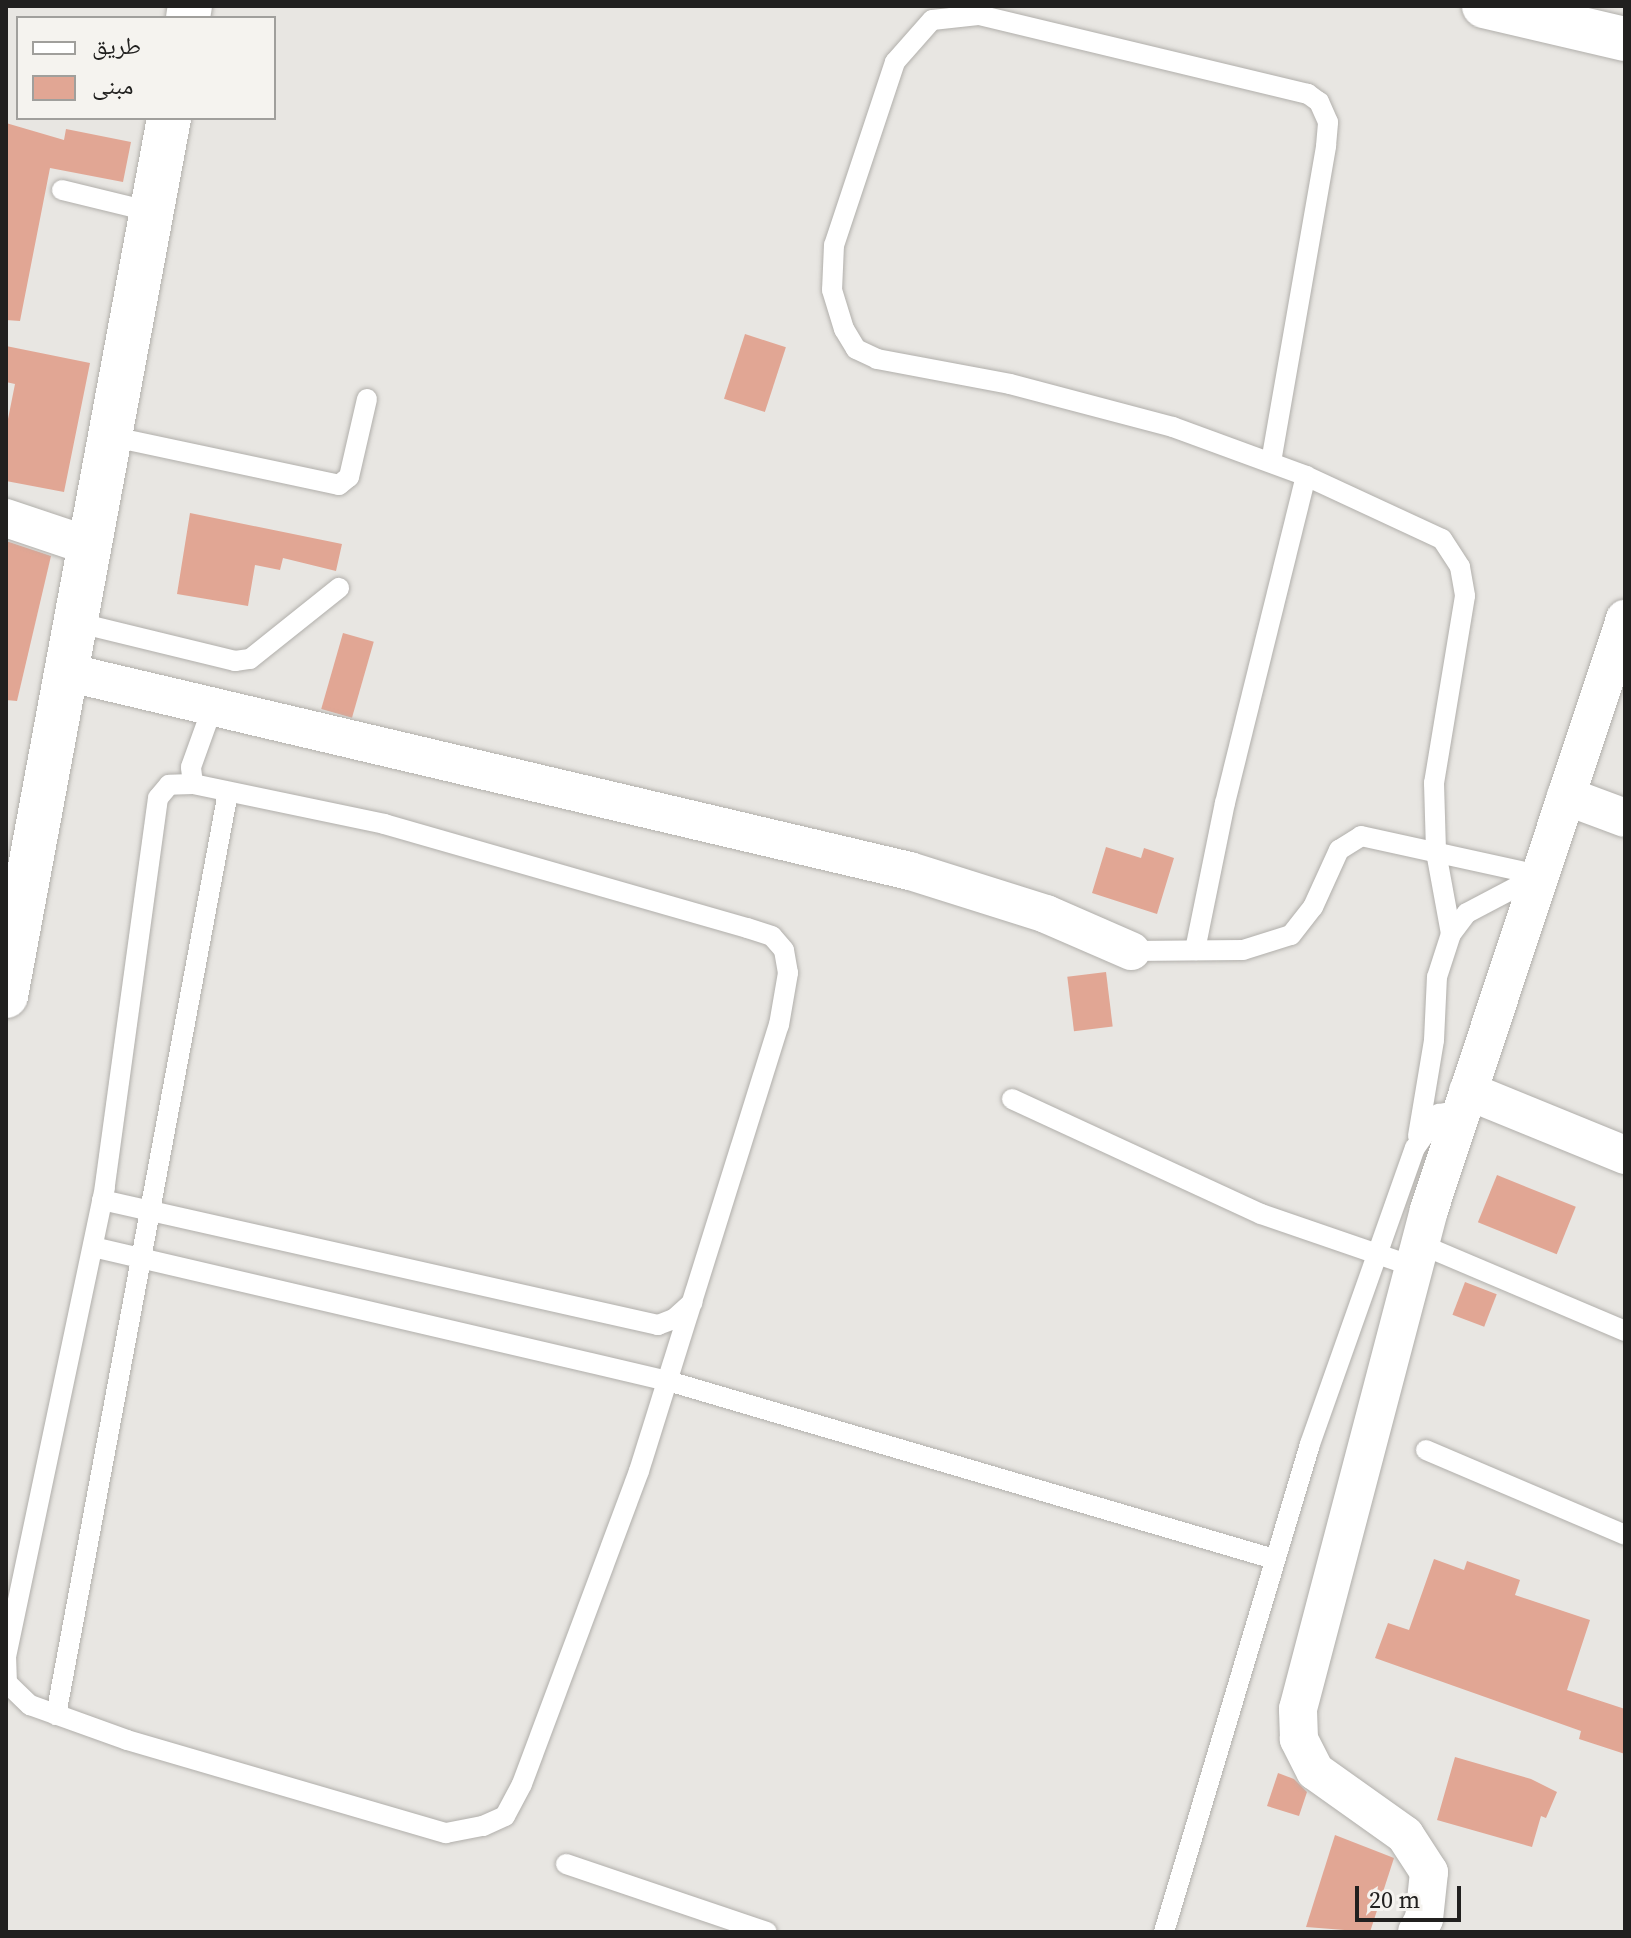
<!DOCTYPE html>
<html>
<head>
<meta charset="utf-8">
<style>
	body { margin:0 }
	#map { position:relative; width:1631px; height:1938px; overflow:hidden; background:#e8e6e2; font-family:"Source Serif 4","Noto Naskh Arabic",serif }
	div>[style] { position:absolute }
	.building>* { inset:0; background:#e1a694; transform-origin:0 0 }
	.roads { filter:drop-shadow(0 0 2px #b1afab) drop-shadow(0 0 2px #b1afab) }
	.lane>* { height:20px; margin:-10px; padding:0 10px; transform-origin:10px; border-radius:10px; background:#fff }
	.street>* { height:38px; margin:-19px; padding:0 19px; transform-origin:19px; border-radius:19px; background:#fff }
	.secondary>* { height:44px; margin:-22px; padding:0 22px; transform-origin:22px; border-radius:22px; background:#fff }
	span { translate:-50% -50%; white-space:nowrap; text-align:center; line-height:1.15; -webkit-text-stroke:6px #f5f3ef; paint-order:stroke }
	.frame { position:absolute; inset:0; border:8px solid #21201f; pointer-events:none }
	.legend { position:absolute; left:16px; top:16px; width:260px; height:104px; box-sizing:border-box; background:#f5f3ef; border:2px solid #a09f9c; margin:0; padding:10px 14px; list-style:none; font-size:24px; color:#21201f }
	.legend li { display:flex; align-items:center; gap:16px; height:40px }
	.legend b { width:40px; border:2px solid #a09f9c }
	.scale { position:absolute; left:1355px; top:1886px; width:106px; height:36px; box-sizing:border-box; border:4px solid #21201f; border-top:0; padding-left:10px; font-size:24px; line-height:28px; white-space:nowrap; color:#21201f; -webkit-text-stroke:6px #f5f3ef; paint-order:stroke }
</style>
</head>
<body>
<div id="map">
	<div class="building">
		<div style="clip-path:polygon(6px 123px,64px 140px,66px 129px,131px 142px,123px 182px,50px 168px,20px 321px,6px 320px)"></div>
		<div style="left:745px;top:334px;width:43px;height:68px;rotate:18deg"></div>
		<div style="clip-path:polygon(6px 346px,90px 363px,64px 492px,6px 481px,6px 429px,15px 384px,6px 382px)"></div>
		<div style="clip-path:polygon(190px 513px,342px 544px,336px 571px,283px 558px,280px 570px,255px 565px,248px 606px,177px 594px)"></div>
		<div style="clip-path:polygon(6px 541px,51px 556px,17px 701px,6px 700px)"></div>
		<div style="left:343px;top:633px;width:32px;height:79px;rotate:16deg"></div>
		<div style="clip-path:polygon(1106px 847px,1141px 858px,1144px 848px,1174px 858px,1157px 914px,1092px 893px)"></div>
		<div style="left:1106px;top:972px;width:55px;height:39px;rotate:83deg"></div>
		<div style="left:1497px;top:1175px;width:85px;height:51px;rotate:22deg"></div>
		<div style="left:1465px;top:1282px;width:34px;height:35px;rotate:21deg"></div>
		<div style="clip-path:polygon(1434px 1559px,1464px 1570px,1467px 1561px,1520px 1580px,1515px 1595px,1590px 1620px,1567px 1690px,1625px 1709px,1625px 1754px,1579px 1739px,1581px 1731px,1375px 1658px,1388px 1623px,1409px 1630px)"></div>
		<div style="clip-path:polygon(1455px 1757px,1531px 1779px,1557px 1792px,1546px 1818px,1541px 1816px,1532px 1847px,1437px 1820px)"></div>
		<div style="clip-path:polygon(1278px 1773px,1294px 1779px,1307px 1792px,1299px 1816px,1267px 1806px)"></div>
		<div style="clip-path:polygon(1335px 1835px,1394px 1858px,1370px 1932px,1306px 1927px)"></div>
	</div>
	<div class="roads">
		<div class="lane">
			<div style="left:62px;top:190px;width:93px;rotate:13.7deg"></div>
			<div style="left:109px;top:436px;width:235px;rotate:12deg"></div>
			<div style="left:339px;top:485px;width:13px;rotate:-39deg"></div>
			<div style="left:349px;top:477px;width:80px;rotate:-77deg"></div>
			<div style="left:1271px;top:462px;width:321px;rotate:-80.1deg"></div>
			<div style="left:1326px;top:146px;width:24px;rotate:-85deg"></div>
			<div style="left:1328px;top:122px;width:22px;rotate:-114deg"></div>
			<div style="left:1319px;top:102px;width:14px;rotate:-144deg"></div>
			<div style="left:1308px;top:94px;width:339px;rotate:-166.5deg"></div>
			<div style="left:978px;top:15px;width:46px;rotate:173.8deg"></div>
			<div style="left:932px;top:20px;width:56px;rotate:131.4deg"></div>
			<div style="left:895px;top:62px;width:193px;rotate:108.4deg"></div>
			<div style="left:834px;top:245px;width:45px;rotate:92.5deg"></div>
			<div style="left:832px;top:290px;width:41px;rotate:72.9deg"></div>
			<div style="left:844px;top:329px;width:23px;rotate:59deg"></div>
			<div style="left:856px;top:349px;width:23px;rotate:25deg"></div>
			<div style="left:877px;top:359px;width:135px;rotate:10.6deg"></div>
			<div style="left:1010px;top:384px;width:169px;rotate:14.8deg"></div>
			<div style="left:1173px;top:427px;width:142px;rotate:20.2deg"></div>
			<div style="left:1306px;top:476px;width:150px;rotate:24.9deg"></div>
			<div style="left:1442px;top:539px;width:33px;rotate:57deg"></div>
			<div style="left:1460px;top:567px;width:29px;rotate:80deg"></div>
			<div style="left:1465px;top:596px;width:190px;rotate:99.4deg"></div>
			<div style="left:1434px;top:783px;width:69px;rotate:88.3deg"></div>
			<div style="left:1436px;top:852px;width:83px;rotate:79.6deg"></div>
			<div style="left:75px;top:622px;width:165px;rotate:13.7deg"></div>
			<div style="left:235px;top:661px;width:15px;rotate:-8deg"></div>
			<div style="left:250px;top:659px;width:114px;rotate:-38.6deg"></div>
			<div style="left:193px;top:784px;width:24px;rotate:178deg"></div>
			<div style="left:169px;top:785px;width:17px;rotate:130deg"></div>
			<div style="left:158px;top:798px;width:393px;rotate:97.8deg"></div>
			<div style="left:105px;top:1187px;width:478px;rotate:101.9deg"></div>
			<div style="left:6px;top:1655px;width:28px;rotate:88deg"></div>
			<div style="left:7px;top:1683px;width:32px;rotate:44deg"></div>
			<div style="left:30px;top:1705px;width:103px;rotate:19.8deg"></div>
			<div style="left:127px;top:1740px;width:332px;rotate:16.3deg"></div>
			<div style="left:446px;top:1833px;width:38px;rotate:-11deg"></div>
			<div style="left:483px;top:1826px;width:24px;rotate:-24deg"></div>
			<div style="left:505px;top:1816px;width:36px;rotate:-62deg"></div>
			<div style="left:522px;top:1784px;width:334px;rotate:-69.5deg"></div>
			<div style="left:639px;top:1471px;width:467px;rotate:-72.6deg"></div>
			<div style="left:779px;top:1025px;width:53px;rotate:-80.2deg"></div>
			<div style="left:788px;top:973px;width:23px;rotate:-100deg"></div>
			<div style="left:784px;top:950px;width:18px;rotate:-131deg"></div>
			<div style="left:772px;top:936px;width:26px;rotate:-162deg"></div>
			<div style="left:747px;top:928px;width:377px;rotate:-164deg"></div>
			<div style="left:385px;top:824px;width:196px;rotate:-168.2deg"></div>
			<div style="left:193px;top:784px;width:17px;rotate:-97deg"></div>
			<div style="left:191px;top:767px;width:65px;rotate:-70.2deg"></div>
			<div style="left:1195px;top:950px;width:150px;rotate:-78.5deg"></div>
			<div style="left:1225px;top:803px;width:337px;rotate:-76.1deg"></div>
			<div style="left:1131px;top:951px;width:112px;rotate:-0.5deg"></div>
			<div style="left:1243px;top:950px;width:50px;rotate:-17.4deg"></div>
			<div style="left:1291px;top:935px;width:36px;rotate:-52deg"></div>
			<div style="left:1313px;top:907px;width:63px;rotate:-65.5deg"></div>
			<div style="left:1339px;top:850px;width:26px;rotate:-32deg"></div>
			<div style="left:1361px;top:836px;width:182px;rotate:12.4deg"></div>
			<div style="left:1012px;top:1099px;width:274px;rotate:24.8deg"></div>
			<div style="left:1261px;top:1214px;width:163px;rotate:19deg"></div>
			<div style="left:1418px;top:1136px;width:97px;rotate:-80.5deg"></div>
			<div style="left:1434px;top:1040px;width:63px;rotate:-87.3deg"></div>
			<div style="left:1437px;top:977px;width:45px;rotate:-72deg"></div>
			<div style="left:1451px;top:934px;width:26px;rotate:-53deg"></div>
			<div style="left:1467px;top:913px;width:81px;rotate:-27.8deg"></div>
			<div style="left:102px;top:1200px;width:570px;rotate:12.67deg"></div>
			<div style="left:658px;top:1325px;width:17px;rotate:-21deg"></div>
			<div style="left:674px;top:1319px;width:25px;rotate:-42deg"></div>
			<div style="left:1420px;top:1244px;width:223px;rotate:23deg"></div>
			<div style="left:93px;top:1247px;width:590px;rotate:13.12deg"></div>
			<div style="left:668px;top:1381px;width:632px;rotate:16.37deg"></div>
			<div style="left:1426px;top:1450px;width:216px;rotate:23.1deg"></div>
			<div style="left:56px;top:1715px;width:939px;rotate:-79.44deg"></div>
			<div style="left:566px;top:1864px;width:212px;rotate:18.7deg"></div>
			<div style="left:1164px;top:1932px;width:509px;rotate:-73.34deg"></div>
			<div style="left:1310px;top:1444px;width:314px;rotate:-70.5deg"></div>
			<div style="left:1415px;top:1148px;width:42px;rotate:-54.8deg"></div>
			<div style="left:1439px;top:1114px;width:23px;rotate:-10deg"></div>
		</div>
		<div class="street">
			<div style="left:6px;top:518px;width:88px;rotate:18.6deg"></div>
			<div style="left:66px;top:672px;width:867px;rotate:13.27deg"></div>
			<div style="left:910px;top:871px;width:143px;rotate:17.5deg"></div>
			<div style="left:1046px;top:914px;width:93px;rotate:23.5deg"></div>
			<div style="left:1566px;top:796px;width:63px;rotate:20.4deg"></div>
			<div style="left:1468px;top:1091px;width:170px;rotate:22.2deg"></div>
			<div style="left:1417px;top:1932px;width:15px;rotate:-62deg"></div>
			<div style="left:1424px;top:1919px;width:47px;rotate:-83.9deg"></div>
			<div style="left:1429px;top:1872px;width:44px;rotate:-123deg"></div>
			<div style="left:1405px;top:1835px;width:110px;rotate:-144.6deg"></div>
			<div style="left:1315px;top:1771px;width:36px;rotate:-117deg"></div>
			<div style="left:1299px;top:1739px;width:30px;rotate:-92deg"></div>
			<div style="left:1298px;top:1709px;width:516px;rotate:-75.29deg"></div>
			<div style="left:1429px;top:1210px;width:623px;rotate:-71.65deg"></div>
		</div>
		<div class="secondary">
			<div style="left:1484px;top:6px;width:145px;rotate:13.2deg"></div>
			<div style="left:188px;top:18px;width:12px;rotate:-81deg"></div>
			<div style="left:6px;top:996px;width:893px;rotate:-79.48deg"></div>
		</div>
	</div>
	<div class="frame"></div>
	<ul class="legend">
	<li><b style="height:10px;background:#fff"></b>طريق</li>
	<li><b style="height:22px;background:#e1a694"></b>مبنى</li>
	</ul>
	<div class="scale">20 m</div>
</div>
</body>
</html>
